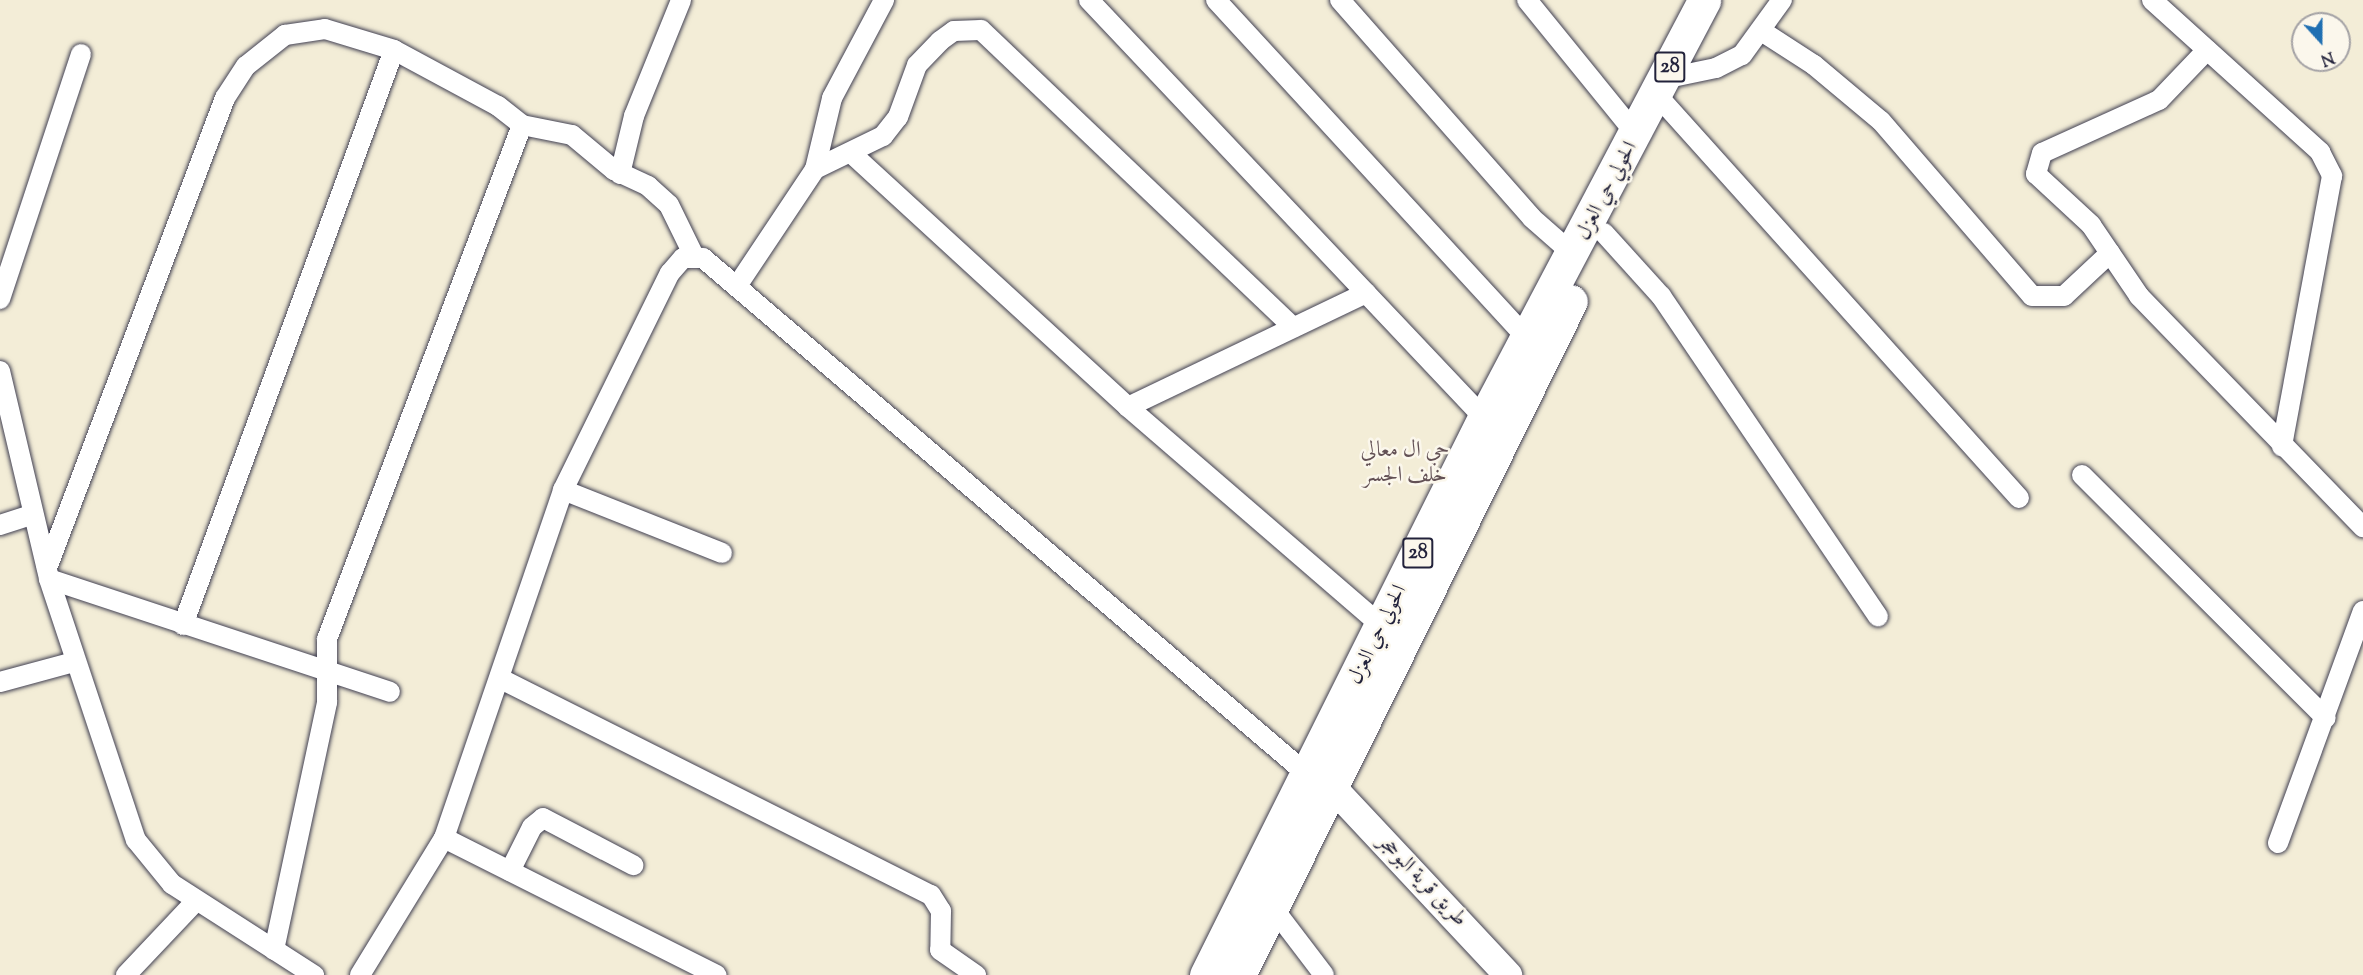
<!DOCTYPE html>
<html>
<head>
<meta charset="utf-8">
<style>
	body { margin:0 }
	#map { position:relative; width:2363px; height:975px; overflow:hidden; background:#f3edd7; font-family:"Sorts Mill Goudy",Amiri,serif }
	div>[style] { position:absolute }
	.roads { filter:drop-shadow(0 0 2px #414052) drop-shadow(0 0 2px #414052) }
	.street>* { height:20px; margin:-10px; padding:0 10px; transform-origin:10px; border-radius:10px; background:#fff }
	.secondary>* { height:28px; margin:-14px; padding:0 14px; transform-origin:14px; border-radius:14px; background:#fff }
	.highway>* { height:33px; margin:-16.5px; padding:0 16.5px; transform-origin:16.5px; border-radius:16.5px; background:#fff }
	span { translate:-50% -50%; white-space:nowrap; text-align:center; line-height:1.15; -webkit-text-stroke:5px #fbf7ec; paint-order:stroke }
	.shield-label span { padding:2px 4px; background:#fbf7ec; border:2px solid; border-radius:4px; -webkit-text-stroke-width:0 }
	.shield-label { font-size:20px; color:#22223b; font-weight:700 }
	.street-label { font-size:21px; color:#22223b }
	.neighbourhood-label { font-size:22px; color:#635155 }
	.north { position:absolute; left:2291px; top:12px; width:60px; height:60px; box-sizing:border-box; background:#fbf7ec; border:2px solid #a4a2a5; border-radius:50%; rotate:159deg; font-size:16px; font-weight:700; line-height:24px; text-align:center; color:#22223b }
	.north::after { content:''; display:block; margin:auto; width:21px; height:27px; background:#1f6fb2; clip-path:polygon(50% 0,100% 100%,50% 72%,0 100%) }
</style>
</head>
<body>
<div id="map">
	<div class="roads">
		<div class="street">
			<div style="left:1089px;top:0;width:575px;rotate:46.62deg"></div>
			<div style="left:1216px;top:0;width:459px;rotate:47.4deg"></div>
			<div style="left:1340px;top:0;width:290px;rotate:48.6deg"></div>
			<div style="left:1532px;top:218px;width:55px;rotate:41.3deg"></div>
			<div style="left:1527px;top:0;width:171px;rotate:50.9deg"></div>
			<div style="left:2152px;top:0;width:227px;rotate:42.1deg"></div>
			<div style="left:2320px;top:152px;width:27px;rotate:63deg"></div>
			<div style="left:2332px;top:176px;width:275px;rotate:100.5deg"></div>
			<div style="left:1763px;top:32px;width:61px;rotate:32.9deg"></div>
			<div style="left:1814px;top:65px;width:87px;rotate:39.9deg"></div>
			<div style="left:1881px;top:121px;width:231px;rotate:49.2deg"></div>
			<div style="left:2032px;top:296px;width:32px"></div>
			<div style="left:2064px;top:296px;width:63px;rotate:-43.1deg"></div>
			<div style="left:2207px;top:50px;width:69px;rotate:133.8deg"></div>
			<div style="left:2159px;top:100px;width:128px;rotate:155.6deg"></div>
			<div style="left:2042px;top:153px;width:22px;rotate:106deg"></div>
			<div style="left:2036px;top:174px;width:75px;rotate:42.8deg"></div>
			<div style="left:2091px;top:225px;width:86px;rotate:55.9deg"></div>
			<div style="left:2139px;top:296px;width:322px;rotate:45.9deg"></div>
			<div style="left:1663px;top:79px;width:54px;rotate:-11.7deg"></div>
			<div style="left:1716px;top:68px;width:29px;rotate:-27deg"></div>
			<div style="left:1742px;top:55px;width:68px;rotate:-54deg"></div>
			<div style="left:1656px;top:94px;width:543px;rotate:48.06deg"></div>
			<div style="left:851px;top:153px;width:376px;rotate:42.5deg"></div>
			<div style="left:1128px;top:407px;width:335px;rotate:40.8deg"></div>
			<div style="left:815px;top:169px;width:76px;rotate:-25.9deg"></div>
			<div style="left:883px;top:136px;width:24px;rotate:-52deg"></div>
			<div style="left:898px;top:117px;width:55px;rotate:-69.9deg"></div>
			<div style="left:917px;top:65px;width:33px;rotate:-46deg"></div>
			<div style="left:940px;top:41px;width:17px;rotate:-36deg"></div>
			<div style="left:954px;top:31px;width:27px;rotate:-2deg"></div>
			<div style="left:981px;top:30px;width:431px;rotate:43.6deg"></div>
			<div style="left:620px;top:174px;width:60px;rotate:-76.4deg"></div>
			<div style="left:634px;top:116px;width:125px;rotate:-67.9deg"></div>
			<div style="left:1604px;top:233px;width:85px;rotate:47.9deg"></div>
			<div style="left:1661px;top:296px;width:387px;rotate:55.9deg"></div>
			<div style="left:737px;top:286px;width:141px;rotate:-56.3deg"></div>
			<div style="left:815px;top:169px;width:73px;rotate:-76.5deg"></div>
			<div style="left:832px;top:98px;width:111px;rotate:-62deg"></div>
			<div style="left:0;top:299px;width:258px;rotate:-71.7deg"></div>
			<div style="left:0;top:371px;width:214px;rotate:76.7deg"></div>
			<div style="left:49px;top:579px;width:275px;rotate:71.6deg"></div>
			<div style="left:136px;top:840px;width:57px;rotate:50.7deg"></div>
			<div style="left:172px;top:884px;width:169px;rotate:32.7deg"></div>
			<div style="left:1128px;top:407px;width:264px;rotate:-25.6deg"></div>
			<div style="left:2082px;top:475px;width:344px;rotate:44.9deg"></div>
			<div style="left:563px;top:490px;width:171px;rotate:21.6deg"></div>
			<div style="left:0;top:525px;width:35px;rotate:-18deg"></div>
			<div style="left:47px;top:568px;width:503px;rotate:-69.26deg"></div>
			<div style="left:225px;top:98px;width:38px;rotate:-57deg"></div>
			<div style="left:246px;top:66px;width:50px;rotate:-38.5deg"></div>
			<div style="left:285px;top:35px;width:40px;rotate:-8.5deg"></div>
			<div style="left:325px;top:29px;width:72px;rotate:16.9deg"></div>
			<div style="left:394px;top:50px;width:118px;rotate:28.3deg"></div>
			<div style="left:498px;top:106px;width:31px;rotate:38deg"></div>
			<div style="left:522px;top:125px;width:51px;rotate:11.3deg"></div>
			<div style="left:572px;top:135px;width:55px;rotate:39.8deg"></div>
			<div style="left:614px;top:170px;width:38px;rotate:25deg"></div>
			<div style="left:648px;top:186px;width:28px;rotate:42deg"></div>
			<div style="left:669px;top:205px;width:57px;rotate:63.9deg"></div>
			<div style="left:49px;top:579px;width:359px;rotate:18.3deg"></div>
			<div style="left:183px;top:625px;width:612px;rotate:-69.85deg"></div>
			<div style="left:501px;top:679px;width:481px;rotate:26.7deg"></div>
			<div style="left:931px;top:895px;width:19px;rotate:58deg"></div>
			<div style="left:941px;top:911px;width:39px;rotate:91deg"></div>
			<div style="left:940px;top:950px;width:44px;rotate:34.8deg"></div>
			<div style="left:0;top:682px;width:77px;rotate:-15.1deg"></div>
			<div style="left:444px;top:838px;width:305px;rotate:26.7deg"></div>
			<div style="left:2278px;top:843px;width:247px;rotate:-69.9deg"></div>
			<div style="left:510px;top:871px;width:49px;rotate:-63.4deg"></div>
			<div style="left:532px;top:827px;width:14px;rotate:-39deg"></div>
			<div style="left:543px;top:818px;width:102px;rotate:27.6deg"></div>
			<div style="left:1273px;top:908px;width:84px;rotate:52.7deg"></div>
			<div style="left:274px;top:950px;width:254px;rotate:-77.9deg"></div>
			<div style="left:327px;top:702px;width:63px;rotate:-90deg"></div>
			<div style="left:327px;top:639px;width:550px;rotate:-69.22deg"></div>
			<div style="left:126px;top:975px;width:102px;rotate:-46.6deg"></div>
			<div style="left:360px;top:975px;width:161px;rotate:-58.5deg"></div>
			<div style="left:444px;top:838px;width:368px;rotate:-71.1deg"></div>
			<div style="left:563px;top:490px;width:242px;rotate:-63.8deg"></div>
			<div style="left:670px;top:273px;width:20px;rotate:-49deg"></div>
			<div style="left:683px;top:258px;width:20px"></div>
			<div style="left:703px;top:258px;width:797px;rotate:40.52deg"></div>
		</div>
		<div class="secondary">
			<div style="left:1334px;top:789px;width:255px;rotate:46.9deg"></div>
		</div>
		<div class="highway">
			<div style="left:1206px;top:975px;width:623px;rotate:-63.48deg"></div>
			<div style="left:1484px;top:418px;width:472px;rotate:-62.2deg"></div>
			<div style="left:1239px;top:975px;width:751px;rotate:-63.78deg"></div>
		</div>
	</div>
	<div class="shield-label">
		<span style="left:1670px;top:67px">28</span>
		<span style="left:1418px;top:553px">28</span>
	</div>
	<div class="street-label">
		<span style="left:1607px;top:191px;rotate:-62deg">الحولي حي العزل</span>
		<span style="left:1378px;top:635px;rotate:-64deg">الحولي حي العزل</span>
		<span style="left:1422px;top:881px;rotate:46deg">طريق قرية البوحجر</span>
	</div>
	<div class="neighbourhood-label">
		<span style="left:1405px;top:464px">حي ال معالي<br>خلف الجسر</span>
	</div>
	<div class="north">N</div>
</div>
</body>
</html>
